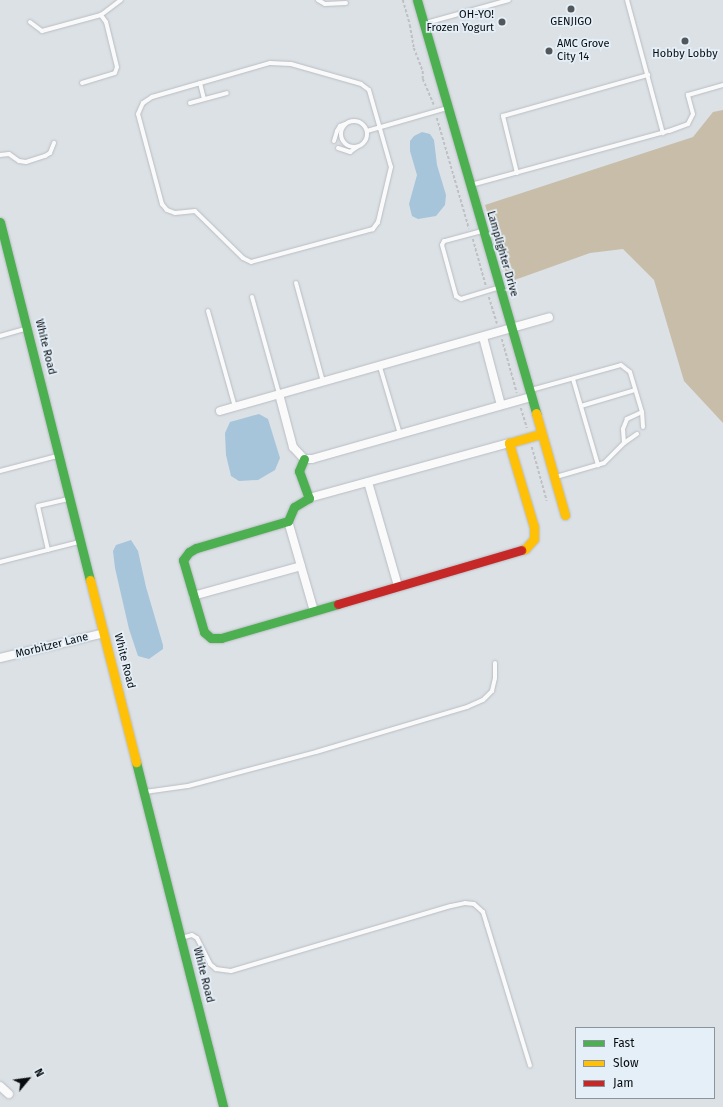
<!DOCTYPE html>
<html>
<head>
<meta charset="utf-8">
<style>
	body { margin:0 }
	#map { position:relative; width:723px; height:1107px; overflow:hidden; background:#dce1e6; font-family:"Fira Sans",sans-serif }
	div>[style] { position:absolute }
	.forest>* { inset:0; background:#c7bda9 }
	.water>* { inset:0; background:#a6c4da }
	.path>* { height:1.5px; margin-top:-0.75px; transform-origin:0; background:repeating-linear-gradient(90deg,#bfc0c2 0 3px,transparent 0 5px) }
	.roads { filter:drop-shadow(0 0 1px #b8bdc1) drop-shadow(0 0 1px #b8bdc1) }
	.lane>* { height:4px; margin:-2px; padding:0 2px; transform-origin:2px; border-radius:2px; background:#fafafb }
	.lane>.ring { margin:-2px; padding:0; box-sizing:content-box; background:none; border:4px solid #fafafb; border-radius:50% }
	.street>* { height:8px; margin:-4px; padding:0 4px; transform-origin:4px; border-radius:4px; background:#fafafb }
	.fast>* { height:9px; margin:-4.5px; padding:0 4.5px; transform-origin:4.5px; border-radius:4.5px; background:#4caf50 }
	.slow>* { height:9px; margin:-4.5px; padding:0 4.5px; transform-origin:4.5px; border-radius:4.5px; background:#ffc107 }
	.jam>* { height:9px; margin:-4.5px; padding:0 4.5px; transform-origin:4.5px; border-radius:4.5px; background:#c62828 }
	.dots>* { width:11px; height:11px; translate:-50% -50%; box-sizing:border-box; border:2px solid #e4eff8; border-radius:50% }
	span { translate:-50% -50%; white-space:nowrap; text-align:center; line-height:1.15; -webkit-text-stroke:3.5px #e4eff8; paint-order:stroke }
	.poi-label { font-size:11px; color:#090c0f }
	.right { translate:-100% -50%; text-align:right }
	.left { translate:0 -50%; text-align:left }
	.street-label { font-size:11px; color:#090c0f }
	.legend { position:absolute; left:575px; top:1027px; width:140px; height:72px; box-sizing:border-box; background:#e4eff8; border:1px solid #8c949b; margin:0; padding:5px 7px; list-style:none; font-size:12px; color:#090c0f }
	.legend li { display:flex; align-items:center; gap:8px; height:20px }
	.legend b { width:20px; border:1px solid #8c949b }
	.north { position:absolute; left:8px; top:1059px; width:40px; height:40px; -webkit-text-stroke:3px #e4eff8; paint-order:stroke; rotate:61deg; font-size:11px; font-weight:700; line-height:16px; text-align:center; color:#090c0f }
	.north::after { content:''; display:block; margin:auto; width:14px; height:18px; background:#090c0f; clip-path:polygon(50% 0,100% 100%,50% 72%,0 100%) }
</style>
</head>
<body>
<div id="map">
	<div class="forest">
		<div style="clip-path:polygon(723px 110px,723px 423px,684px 381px,654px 280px,623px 249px,590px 253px,509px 282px,485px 205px,693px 137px,713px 112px)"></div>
	</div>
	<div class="water">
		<div style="clip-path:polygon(422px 132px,430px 134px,434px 140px,437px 165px,446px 195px,445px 205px,436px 216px,418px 219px,412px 216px,409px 204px,417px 175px,410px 151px,410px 141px,414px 136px)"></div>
		<div style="clip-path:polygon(259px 414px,268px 419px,280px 458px,275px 470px,258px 480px,239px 481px,231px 476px,226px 455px,225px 433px,230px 422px)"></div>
		<div style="clip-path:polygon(131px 540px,138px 551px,146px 587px,163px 645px,163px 649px,149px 659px,138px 656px,129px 629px,115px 568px,113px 551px,116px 545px)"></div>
	</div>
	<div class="path">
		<div style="left:403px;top:0;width:26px;rotate:74deg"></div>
		<div style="left:410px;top:25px;width:23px;rotate:80deg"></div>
		<div style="left:414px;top:48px;width:25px;rotate:69deg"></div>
		<div style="left:423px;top:71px;width:8px;rotate:90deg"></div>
		<div style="left:423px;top:79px;width:28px;rotate:67deg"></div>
		<div style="left:437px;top:118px;width:115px;rotate:73.8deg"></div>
		<div style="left:473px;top:239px;width:49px;rotate:74.5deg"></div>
		<div style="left:489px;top:297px;width:28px;rotate:73deg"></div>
		<div style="left:502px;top:339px;width:56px;rotate:74.5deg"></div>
		<div style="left:521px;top:408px;width:21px;rotate:73deg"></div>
		<div style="left:532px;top:447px;width:56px;rotate:74.5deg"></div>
	</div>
	<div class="roads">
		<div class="lane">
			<div style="left:318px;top:0;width:8px;rotate:30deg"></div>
			<div style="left:325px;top:4px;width:21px;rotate:-3deg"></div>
			<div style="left:627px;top:0;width:138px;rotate:74.9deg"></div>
			<div style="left:30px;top:22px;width:15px;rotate:37deg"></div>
			<div style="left:42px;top:31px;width:61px;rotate:-15.2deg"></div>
			<div style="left:101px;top:15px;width:25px;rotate:-37deg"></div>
			<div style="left:426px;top:23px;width:86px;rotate:-15.5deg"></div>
			<div style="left:270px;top:63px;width:21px;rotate:3deg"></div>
			<div style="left:291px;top:64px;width:73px;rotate:15.9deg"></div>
			<div style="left:361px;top:84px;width:10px;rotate:37deg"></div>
			<div style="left:369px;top:90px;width:80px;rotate:74.1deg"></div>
			<div style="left:391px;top:167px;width:57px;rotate:103.3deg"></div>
			<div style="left:378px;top:222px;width:9px;rotate:126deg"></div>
			<div style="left:373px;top:229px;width:126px;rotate:164.9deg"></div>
			<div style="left:251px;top:262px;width:9px;rotate:-153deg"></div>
			<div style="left:243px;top:258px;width:67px;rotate:-135.6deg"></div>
			<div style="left:195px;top:211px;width:20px;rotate:174deg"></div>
			<div style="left:175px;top:213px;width:9px;rotate:-159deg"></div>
			<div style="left:167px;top:210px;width:8px;rotate:-130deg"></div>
			<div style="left:162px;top:204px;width:93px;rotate:-104.9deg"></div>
			<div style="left:138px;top:114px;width:12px;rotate:-66deg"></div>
			<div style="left:143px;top:103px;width:11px;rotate:-34deg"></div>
			<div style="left:152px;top:97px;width:123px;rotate:-16.1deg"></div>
			<div style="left:82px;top:83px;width:34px;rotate:-17deg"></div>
			<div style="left:115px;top:73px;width:6px;rotate:-72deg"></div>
			<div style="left:117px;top:67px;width:46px;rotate:-103.7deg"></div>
			<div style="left:106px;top:22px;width:9px;rotate:-126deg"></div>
			<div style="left:200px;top:83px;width:16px;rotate:76deg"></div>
			<div style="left:190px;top:103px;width:38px;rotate:-15deg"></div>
			<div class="ring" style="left:341px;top:121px;width:22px;height:22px"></div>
			<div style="left:367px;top:131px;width:83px;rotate:-16deg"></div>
			<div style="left:334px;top:141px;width:10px;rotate:-73deg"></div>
			<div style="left:337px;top:131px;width:6px;rotate:-59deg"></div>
			<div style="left:340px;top:126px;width:5px;rotate:-22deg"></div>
			<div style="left:338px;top:148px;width:13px;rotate:18deg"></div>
			<div style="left:350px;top:152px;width:9px;rotate:-36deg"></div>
			<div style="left:0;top:155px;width:9px;rotate:-6deg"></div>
			<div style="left:9px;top:154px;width:12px;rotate:35deg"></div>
			<div style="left:19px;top:161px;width:7px;rotate:8deg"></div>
			<div style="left:26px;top:162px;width:20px;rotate:-18deg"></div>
			<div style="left:45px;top:156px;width:6px;rotate:-31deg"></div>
			<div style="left:50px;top:153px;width:11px;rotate:-68deg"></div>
			<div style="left:517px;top:173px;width:59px;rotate:-103.8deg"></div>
			<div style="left:503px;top:116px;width:151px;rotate:-15.8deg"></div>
			<div style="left:471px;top:185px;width:205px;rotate:-15.3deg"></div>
			<div style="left:669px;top:131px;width:20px;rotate:-20deg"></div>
			<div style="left:688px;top:124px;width:11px;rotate:-63deg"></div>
			<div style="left:693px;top:114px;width:20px;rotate:-105deg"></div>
			<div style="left:688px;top:95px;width:36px;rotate:-16deg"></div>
			<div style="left:482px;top:231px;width:39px;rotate:165deg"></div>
			<div style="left:444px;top:241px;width:4px;rotate:117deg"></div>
			<div style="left:442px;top:245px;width:53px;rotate:74.6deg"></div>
			<div style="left:456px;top:296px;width:6px;rotate:31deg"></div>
			<div style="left:461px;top:299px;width:39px;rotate:-17deg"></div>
			<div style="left:296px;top:283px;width:103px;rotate:74.7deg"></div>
			<div style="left:252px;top:297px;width:101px;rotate:74.4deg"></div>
			<div style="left:208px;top:311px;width:100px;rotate:74.3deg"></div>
			<div style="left:0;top:336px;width:26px;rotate:-16deg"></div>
			<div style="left:380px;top:367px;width:70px;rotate:73.4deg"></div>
			<div style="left:573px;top:379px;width:90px;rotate:73.8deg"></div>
			<div style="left:531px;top:390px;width:93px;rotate:-15.5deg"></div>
			<div style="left:621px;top:365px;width:11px;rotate:38deg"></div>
			<div style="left:630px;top:372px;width:42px;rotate:73.3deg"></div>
			<div style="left:642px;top:412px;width:17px;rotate:155deg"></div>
			<div style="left:627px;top:419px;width:11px;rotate:112deg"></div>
			<div style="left:623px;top:429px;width:14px;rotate:86deg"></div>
			<div style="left:624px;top:443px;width:28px;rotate:135deg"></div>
			<div style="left:604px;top:463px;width:50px;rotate:163.7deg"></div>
			<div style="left:581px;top:406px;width:56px;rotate:-16.5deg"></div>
			<div style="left:642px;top:412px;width:15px;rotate:86deg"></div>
			<div style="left:624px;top:443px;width:16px;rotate:-35deg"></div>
			<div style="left:0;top:471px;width:59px;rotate:-14.7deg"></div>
			<div style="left:48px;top:550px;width:45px;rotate:-102.8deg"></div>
			<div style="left:38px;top:506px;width:31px;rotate:-13deg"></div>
			<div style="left:0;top:562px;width:81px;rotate:-14.2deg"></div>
			<div style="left:145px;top:792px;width:43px;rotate:-7.9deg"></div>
			<div style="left:188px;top:786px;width:132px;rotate:-14.9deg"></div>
			<div style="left:316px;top:752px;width:158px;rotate:-16.6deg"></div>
			<div style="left:467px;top:707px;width:17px;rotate:-24deg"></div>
			<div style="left:483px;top:700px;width:13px;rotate:-45deg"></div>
			<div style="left:492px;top:691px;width:13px;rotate:-77deg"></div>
			<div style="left:495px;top:678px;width:15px;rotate:-90deg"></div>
			<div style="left:181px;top:938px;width:11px;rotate:-15deg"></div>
			<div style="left:192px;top:935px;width:6px;rotate:31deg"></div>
			<div style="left:197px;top:938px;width:29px;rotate:63deg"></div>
			<div style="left:210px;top:964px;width:8px;rotate:40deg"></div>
			<div style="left:216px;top:969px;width:15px;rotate:8deg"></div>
			<div style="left:231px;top:971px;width:229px;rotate:-16.5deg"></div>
			<div style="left:451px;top:906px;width:14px;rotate:-12deg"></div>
			<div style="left:465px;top:903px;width:9px;rotate:6deg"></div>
			<div style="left:474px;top:904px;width:12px;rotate:42deg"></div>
			<div style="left:483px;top:912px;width:14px;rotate:73deg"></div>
			<div style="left:487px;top:925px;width:147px;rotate:73deg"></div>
		</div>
		<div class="street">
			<div style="left:483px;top:337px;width:70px;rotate:75.2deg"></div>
			<div style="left:279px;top:394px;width:55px;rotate:75.2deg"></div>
			<div style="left:293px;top:447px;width:16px;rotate:47deg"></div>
			<div style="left:304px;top:459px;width:8px"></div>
			<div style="left:312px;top:459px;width:228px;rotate:-15.8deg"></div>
			<div style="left:220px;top:411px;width:342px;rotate:-15.9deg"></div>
			<div style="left:368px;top:482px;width:108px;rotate:73.9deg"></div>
			<div style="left:309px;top:498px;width:207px;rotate:-15.4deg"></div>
			<div style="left:288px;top:521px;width:94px;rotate:73.9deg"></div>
			<div style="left:193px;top:596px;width:112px;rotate:-15.5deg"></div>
			<div style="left:0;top:658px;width:107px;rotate:-13.5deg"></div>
			<div style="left:0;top:1086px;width:12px;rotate:42deg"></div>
		</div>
		<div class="fast">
			<div style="left:417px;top:0;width:430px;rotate:73.9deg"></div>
			<div style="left:0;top:222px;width:369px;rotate:75.9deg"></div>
			<div style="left:304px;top:459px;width:13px;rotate:113deg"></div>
			<div style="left:299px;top:471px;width:29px;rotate:70deg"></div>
			<div style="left:309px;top:498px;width:17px;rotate:149deg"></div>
			<div style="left:294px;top:507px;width:15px;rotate:113deg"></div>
			<div style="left:288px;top:521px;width:96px;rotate:163.6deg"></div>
			<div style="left:196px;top:548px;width:8px;rotate:150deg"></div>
			<div style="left:189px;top:552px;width:10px;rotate:127deg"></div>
			<div style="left:183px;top:560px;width:75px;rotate:73.7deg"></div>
			<div style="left:204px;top:632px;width:9px;rotate:41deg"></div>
			<div style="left:211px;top:638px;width:10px"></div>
			<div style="left:221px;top:638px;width:122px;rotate:-16.2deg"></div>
			<div style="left:136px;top:762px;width:356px;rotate:75.8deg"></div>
		</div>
		<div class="slow">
			<div style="left:536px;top:413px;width:106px;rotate:74.1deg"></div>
			<div style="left:521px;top:550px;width:4px;rotate:-14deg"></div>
			<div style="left:525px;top:549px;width:13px;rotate:-48deg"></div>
			<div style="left:534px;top:539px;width:12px;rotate:-90deg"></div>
			<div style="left:534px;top:527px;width:88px;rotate:-106.6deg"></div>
			<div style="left:509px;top:443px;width:33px;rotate:-16deg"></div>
			<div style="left:90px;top:580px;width:188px;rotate:75.8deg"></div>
		</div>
		<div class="jam">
			<div style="left:338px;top:604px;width:191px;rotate:-16.4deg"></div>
		</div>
	</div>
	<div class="dots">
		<div style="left:571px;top:9px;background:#53575a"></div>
		<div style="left:502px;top:22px;background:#53575a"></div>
		<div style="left:685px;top:41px;background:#53575a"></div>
		<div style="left:549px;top:51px;background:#53575a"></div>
	</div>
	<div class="poi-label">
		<span class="right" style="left:494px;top:22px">OH-YO!<br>Frozen Yogurt</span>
		<span style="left:571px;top:22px">GENJIGO</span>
		<span class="left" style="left:557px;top:51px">AMC Grove<br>City 14</span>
		<span style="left:685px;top:54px">Hobby Lobby</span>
	</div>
	<div class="street-label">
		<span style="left:502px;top:254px;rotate:74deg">Lamplighter Drive</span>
		<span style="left:45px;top:347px;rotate:76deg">White Road</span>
		<span style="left:52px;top:646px;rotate:-14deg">Morbitzer Lane</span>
		<span style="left:124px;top:661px;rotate:76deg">White Road</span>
		<span style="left:203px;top:975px;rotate:76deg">White Road</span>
	</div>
	<ul class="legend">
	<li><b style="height:5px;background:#4caf50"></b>Fast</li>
	<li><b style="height:5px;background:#ffc107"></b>Slow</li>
	<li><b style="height:5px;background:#c62828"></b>Jam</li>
	</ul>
	<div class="north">N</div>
</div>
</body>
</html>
